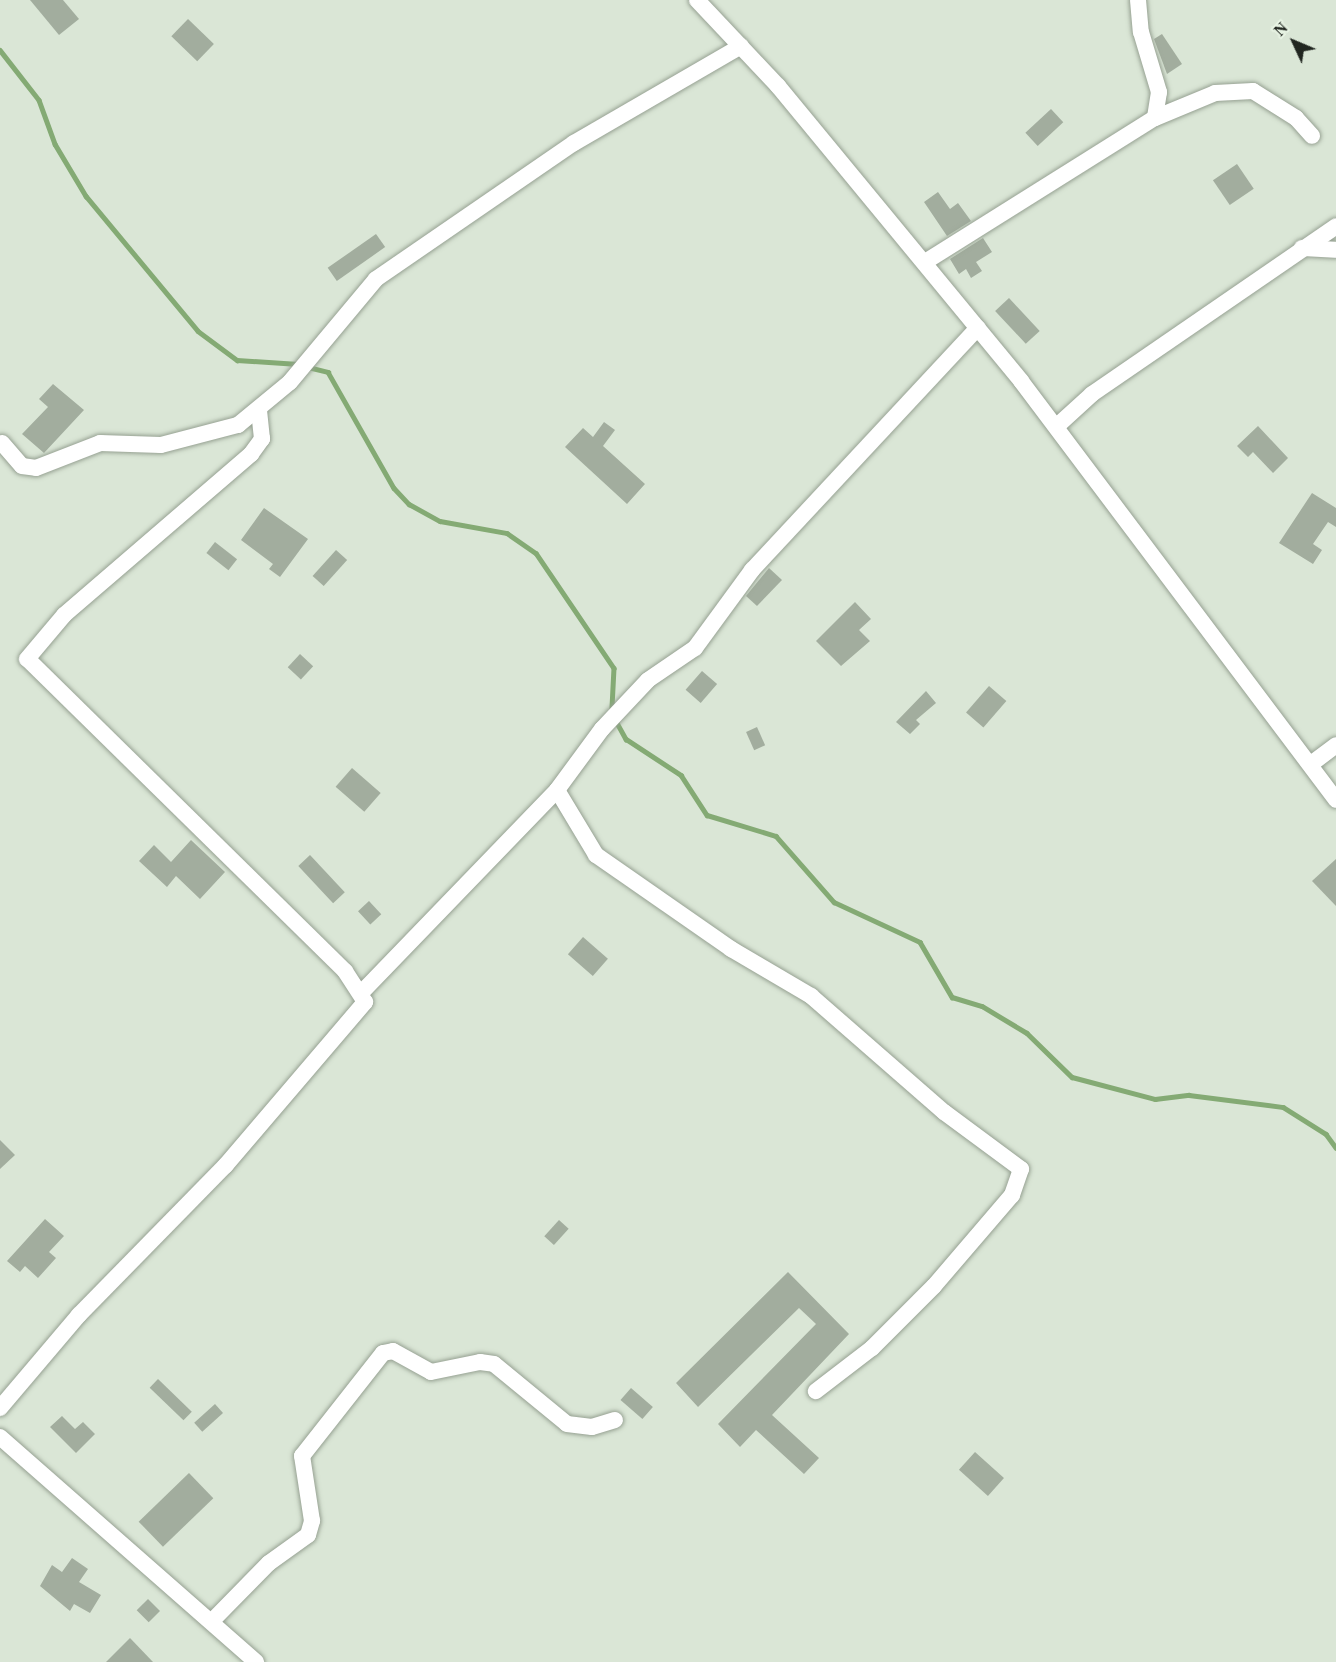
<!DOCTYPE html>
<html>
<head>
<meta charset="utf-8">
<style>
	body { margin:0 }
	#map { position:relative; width:1336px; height:1662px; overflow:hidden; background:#dae6d6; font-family:"Times New Roman",serif }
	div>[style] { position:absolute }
	.stream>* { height:4.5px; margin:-2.25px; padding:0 2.25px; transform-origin:2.25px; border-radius:2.25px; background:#84aa74 }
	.building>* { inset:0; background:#a2ad9e; transform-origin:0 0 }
	.roads { filter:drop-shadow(0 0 2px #96a192) drop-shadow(0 0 2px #96a192) }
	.minor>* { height:16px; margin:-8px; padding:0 8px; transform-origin:8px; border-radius:8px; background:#fff }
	span { translate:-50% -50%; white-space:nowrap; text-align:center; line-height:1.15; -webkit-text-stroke:4.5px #e7f3e3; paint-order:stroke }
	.north { position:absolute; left:1264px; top:12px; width:60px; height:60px; -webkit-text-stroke:4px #e7f3e3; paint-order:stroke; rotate:314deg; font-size:16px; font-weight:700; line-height:24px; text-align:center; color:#212620 }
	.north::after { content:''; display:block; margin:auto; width:21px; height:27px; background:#212620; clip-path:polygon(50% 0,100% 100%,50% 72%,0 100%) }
</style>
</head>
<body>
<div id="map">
	<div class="stream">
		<div style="left:0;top:50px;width:63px;rotate:52deg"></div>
		<div style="left:39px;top:100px;width:47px;rotate:70deg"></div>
		<div style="left:55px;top:144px;width:61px;rotate:59.2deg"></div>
		<div style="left:86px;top:196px;width:175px;rotate:50.3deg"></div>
		<div style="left:198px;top:331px;width:49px;rotate:36.6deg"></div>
		<div style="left:237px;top:360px;width:61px;rotate:3.8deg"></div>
		<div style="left:308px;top:367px;width:21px;rotate:14deg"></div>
		<div style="left:328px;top:372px;width:133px;rotate:60.4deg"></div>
		<div style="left:394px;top:488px;width:22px;rotate:47deg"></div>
		<div style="left:409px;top:504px;width:35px;rotate:29deg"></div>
		<div style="left:440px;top:521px;width:68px;rotate:10.2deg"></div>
		<div style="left:507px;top:533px;width:35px;rotate:35deg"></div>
		<div style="left:536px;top:553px;width:139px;rotate:55.9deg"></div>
		<div style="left:614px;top:668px;width:40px;rotate:92.9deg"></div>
		<div style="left:616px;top:721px;width:21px;rotate:61deg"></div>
		<div style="left:626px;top:739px;width:66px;rotate:33.2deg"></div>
		<div style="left:681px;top:775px;width:48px;rotate:57deg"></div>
		<div style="left:707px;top:815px;width:72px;rotate:16.9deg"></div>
		<div style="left:776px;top:836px;width:88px;rotate:48.7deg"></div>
		<div style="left:834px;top:902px;width:95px;rotate:24.9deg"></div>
		<div style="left:920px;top:942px;width:64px;rotate:59.8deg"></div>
		<div style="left:952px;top:997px;width:31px;rotate:17deg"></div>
		<div style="left:982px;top:1006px;width:52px;rotate:31deg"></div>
		<div style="left:1027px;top:1033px;width:63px;rotate:44.4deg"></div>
		<div style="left:1072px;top:1077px;width:86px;rotate:14.8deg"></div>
		<div style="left:1155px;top:1099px;width:34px;rotate:-7deg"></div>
		<div style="left:1189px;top:1095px;width:95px;rotate:7.3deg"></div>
		<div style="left:1283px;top:1107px;width:51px;rotate:32.1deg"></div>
		<div style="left:1326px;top:1134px;width:17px;rotate:54deg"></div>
	</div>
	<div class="building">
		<div style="clip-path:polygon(30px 0,63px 0,79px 19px,59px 35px)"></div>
		<div style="left:188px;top:19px;width:36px;height:24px;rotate:44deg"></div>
		<div style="clip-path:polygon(1162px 34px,1182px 64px,1167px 74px,1154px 39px)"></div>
		<div style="left:1051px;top:109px;width:18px;height:35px;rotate:47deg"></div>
		<div style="left:1237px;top:164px;width:30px;height:29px;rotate:56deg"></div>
		<div style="clip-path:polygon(938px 192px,950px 209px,958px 203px,971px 221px,947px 236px,924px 202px)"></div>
		<div style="left:376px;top:234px;width:16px;height:59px;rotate:55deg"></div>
		<div style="clip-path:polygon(983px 238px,992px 252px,976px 262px,982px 271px,971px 278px,966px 269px,959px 274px,950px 259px)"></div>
		<div style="left:1009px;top:298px;width:45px;height:19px;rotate:47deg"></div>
		<div style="clip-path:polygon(53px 384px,84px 410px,44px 453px,22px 434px,48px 407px,39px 399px)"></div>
		<div style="clip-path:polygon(604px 422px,615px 430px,603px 446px,645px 484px,627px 504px,565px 447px,583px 428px,593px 437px)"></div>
		<div style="clip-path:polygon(1258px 426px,1288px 458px,1273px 473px,1253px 452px,1248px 457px,1237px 446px)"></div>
		<div style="clip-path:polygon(1312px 493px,1336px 508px,1336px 527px,1328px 522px,1313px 544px,1322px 550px,1313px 564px,1279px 543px)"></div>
		<div style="clip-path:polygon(264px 508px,308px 539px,280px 577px,269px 569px,273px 564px,241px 540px)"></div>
		<div style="left:215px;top:542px;width:28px;height:14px;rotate:38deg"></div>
		<div style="left:336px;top:550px;width:15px;height:35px;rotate:42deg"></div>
		<div style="clip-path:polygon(769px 568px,782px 580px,757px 606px,746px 596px)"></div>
		<div style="clip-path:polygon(855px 602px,871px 619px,859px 630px,870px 641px,841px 666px,816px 641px)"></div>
		<div style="left:300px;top:654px;width:18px;height:18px;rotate:43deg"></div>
		<div style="left:702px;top:671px;width:20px;height:25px;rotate:41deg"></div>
		<div style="left:989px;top:686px;width:23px;height:35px;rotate:41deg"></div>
		<div style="clip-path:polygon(926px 691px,936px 703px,916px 720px,920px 724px,910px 734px,896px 722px)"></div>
		<div style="left:757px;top:727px;width:20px;height:12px;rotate:66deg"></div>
		<div style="left:352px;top:768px;width:38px;height:25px;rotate:41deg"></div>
		<div style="clip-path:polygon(191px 840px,225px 872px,200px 899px,176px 876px,167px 887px,139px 861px,154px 845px,171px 862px)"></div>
		<div style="left:310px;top:855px;width:51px;height:16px;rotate:47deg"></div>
		<div style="clip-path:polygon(1336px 859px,1336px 906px,1312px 881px)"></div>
		<div style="left:369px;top:901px;width:18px;height:15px;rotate:47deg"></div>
		<div style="left:583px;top:937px;width:33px;height:23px;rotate:41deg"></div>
		<div style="clip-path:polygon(0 1140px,15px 1155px,0 1169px)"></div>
		<div style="clip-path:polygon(45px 1219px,64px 1236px,49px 1252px,56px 1258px,38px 1278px,25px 1266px,20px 1272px,7px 1261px)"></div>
		<div style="left:559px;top:1220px;width:13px;height:22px;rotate:42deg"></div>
		<div style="clip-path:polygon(788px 1272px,849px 1334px,772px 1415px,819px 1458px,804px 1474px,756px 1430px,740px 1447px,718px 1424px,816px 1324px,799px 1308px,698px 1407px,676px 1383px)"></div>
		<div style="left:158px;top:1379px;width:47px;height:12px;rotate:44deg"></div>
		<div style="left:631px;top:1388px;width:29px;height:16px;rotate:41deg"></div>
		<div style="left:215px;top:1404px;width:12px;height:28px;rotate:48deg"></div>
		<div style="clip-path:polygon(62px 1416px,75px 1429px,83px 1422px,95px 1434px,76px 1453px,50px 1427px)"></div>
		<div style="left:975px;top:1452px;width:39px;height:24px;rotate:42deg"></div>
		<div style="left:189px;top:1473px;width:35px;height:70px;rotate:46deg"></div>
		<div style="clip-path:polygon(72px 1558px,88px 1569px,79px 1582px,101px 1595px,90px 1613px,74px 1604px,70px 1611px,40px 1586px,52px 1565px,62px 1572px)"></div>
		<div style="left:148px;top:1599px;width:17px;height:16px;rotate:45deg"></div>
		<div style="clip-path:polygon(130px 1638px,153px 1662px,106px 1662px)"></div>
	</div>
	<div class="roads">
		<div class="minor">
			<div style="left:697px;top:0;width:118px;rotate:46.7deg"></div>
			<div style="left:778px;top:86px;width:382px;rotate:50.5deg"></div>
			<div style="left:1021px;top:381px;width:524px;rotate:53.06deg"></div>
			<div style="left:1138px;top:0;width:32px;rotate:85deg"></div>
			<div style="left:1141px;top:32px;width:63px;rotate:73.3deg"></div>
			<div style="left:1159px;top:92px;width:26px;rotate:99deg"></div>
			<div style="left:1302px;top:248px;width:34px;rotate:3deg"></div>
			<div style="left:925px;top:262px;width:271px;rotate:-32.1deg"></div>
			<div style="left:1155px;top:118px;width:65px;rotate:-22.6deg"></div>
			<div style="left:1215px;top:93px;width:38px;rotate:-3deg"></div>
			<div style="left:1253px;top:91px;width:51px;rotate:32.1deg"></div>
			<div style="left:1296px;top:118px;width:24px;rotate:48deg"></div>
			<div style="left:1057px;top:426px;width:47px;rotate:-42.4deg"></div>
			<div style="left:1092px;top:394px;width:296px;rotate:-34.5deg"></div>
			<div style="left:2px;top:443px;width:30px;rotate:49deg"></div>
			<div style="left:22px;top:466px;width:14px;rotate:8deg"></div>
			<div style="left:36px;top:468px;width:69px;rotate:-21.3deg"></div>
			<div style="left:100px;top:443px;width:61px;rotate:1.9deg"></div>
			<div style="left:161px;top:445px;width:80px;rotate:-14.6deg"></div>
			<div style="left:238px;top:425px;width:67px;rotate:-39.6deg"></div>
			<div style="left:290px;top:382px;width:134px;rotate:-50.1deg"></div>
			<div style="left:376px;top:279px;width:240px;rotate:-34.5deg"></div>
			<div style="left:574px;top:143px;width:193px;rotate:-30.1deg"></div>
			<div style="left:1311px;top:764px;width:31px;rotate:-37deg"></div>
			<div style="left:557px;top:790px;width:76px;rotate:59deg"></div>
			<div style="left:596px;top:855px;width:165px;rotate:34.8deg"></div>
			<div style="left:731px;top:949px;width:93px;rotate:30.4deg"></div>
			<div style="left:811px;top:996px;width:176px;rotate:41.1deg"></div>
			<div style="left:944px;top:1112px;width:96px;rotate:36.5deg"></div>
			<div style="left:1021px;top:1169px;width:28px;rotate:109deg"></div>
			<div style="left:1012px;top:1195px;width:120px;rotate:130.6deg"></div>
			<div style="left:934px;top:1286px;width:88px;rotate:135deg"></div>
			<div style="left:872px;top:1348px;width:71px;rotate:142.5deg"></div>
			<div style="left:363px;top:991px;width:279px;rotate:-46deg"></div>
			<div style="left:557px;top:790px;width:76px;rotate:-53.6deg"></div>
			<div style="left:602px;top:729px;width:67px;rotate:-46.8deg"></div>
			<div style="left:648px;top:680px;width:57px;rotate:-34.2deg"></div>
			<div style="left:695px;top:648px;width:97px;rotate:-53.8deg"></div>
			<div style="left:752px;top:570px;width:331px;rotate:-47deg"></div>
			<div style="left:0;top:1408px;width:122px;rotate:-49.7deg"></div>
			<div style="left:79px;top:1315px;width:209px;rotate:-45.6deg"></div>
			<div style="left:225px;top:1166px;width:216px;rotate:-49.5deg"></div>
			<div style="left:365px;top:1002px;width:37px;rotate:-123deg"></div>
			<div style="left:345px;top:971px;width:445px;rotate:-135.5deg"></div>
			<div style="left:27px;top:659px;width:57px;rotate:-49.9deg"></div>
			<div style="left:64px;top:615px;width:247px;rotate:-40.7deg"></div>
			<div style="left:251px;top:454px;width:19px;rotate:-54deg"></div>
			<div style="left:262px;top:439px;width:29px;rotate:-96deg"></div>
			<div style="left:0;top:1437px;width:341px;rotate:41.3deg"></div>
			<div style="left:212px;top:1621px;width:81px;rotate:-45.5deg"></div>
			<div style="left:269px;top:1563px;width:48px;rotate:-35.7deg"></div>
			<div style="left:308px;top:1535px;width:15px;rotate:-74deg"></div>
			<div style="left:312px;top:1521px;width:66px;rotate:-98.7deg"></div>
			<div style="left:302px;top:1456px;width:131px;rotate:-51.8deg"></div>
			<div style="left:383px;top:1353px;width:10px;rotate:-11deg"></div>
			<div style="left:393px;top:1351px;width:43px;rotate:28.9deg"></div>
			<div style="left:431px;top:1372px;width:50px;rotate:-11.5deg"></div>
			<div style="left:480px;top:1362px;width:14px;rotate:8deg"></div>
			<div style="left:494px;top:1364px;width:94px;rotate:39.4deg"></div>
			<div style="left:567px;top:1424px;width:25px;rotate:7deg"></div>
			<div style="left:592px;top:1427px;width:24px;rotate:-17deg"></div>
		</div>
	</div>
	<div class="north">N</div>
</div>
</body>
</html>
